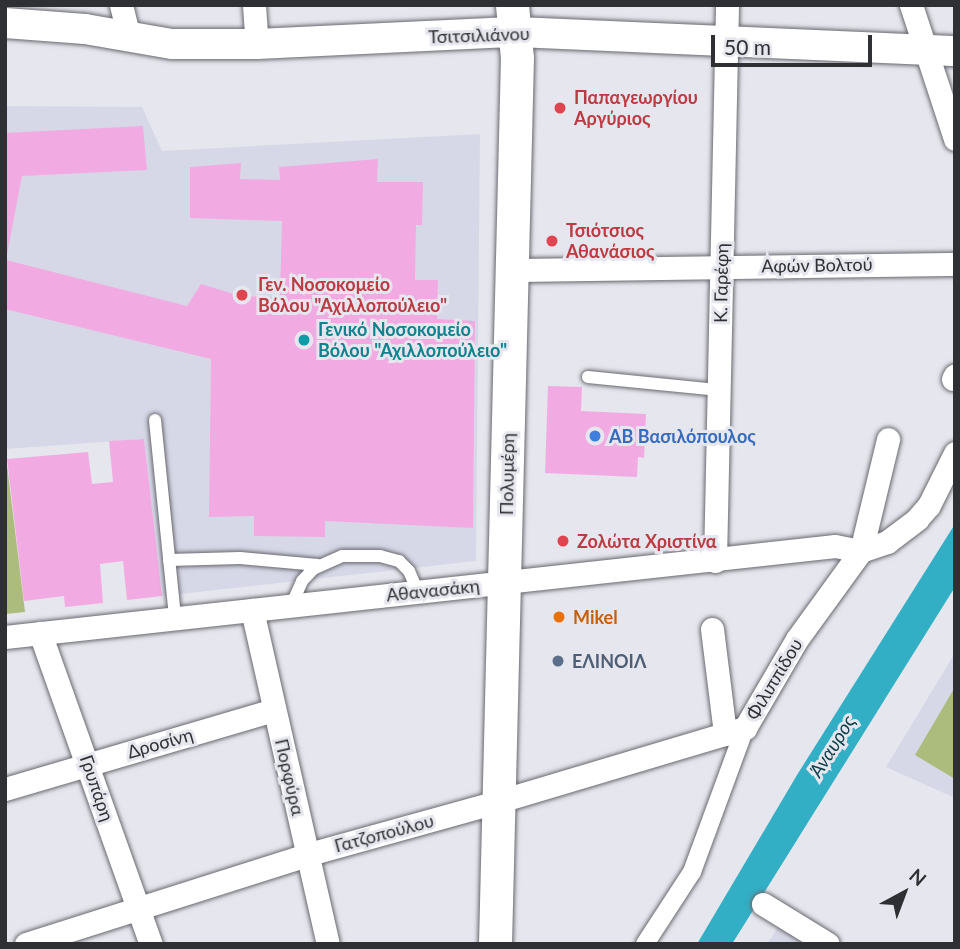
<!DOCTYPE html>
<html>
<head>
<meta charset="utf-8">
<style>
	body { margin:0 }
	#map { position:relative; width:960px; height:949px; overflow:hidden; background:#e6e6ee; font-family:Lato,sans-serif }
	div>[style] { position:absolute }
	.built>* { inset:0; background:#d7d8e7 }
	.green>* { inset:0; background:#abbc7d }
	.water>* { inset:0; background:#32afc5 }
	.building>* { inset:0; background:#f2abe2 }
	.roads { filter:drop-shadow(0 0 2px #696970) drop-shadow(0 0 2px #696970) }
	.service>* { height:12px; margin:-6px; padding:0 6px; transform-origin:6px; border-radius:6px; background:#fff }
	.pedestrian>* { height:18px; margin:-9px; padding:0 9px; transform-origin:9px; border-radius:9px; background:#fff }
	.minor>* { height:23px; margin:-11.5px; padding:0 11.5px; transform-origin:11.5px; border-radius:11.5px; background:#fff }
	.tertiary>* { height:30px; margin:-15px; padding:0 15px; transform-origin:15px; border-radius:15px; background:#fff }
	.secondary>* { height:33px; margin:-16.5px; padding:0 16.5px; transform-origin:16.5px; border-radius:16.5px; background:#fff }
	.dots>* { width:19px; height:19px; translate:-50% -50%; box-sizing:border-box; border:4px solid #e6e6ee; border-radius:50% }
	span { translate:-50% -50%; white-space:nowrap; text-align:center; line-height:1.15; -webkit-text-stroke:6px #e6e6ee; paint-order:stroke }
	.street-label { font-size:18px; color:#2f3033 }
	.health-label { font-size:18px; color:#be3a42; font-weight:700 }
	.left { translate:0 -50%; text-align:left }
	.culture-label { font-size:18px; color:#0d838f; font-weight:700 }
	.shop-label { font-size:18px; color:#366cbe; font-weight:700 }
	.food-label { font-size:18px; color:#c56008; font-weight:700 }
	.service-label { font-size:18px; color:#4e5e75; font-weight:700 }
	.water-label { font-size:19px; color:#0b414b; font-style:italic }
	.frame { position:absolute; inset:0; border:7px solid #2f3033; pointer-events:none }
	.north { position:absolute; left:869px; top:858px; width:70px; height:70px; -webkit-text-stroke:5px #e6e6ee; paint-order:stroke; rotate:41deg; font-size:19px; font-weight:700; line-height:28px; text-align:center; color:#2f3033 }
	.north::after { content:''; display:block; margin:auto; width:24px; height:32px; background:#2f3033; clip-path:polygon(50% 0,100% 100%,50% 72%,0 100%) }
	.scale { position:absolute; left:711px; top:35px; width:161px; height:32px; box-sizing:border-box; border:4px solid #2f3033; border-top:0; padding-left:9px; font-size:21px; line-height:24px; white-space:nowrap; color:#2f3033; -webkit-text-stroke:5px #e6e6ee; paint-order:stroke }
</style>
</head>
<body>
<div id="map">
	<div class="built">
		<div style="clip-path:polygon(5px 106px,142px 107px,162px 151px,480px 134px,476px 561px,162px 596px,144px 439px,5px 449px)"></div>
		<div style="clip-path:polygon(955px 653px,955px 798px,886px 767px)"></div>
		<div style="clip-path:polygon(779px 926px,808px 944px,767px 944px)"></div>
	</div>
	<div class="green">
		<div style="clip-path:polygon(5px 449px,25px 612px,5px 614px)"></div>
		<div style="clip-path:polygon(955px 687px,955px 779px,915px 755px)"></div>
	</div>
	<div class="water">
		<div style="clip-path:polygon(955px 524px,955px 587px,732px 944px,697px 944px,797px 775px)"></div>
	</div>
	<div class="building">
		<div style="clip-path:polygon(143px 126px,147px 170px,22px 176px,6px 260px,187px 306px,201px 284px,240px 296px,280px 297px,282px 221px,190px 218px,190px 167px,241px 163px,240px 179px,280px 180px,279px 167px,378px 159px,377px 182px,423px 182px,422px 225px,416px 225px,415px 280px,438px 280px,437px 319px,475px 321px,473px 528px,325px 521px,325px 537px,254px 536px,254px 516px,209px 517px,211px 359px,5px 309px,5px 133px)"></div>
		<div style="clip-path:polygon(548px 386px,582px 387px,581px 411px,646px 414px,644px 458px,638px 457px,637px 477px,545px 473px)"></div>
		<div style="clip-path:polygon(144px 439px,162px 596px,127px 600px,123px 561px,100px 564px,103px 603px,65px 607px,64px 596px,24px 601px,7px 459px,88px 452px,92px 484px,113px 482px,109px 441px)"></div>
	</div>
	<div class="roads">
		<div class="service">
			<div style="left:588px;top:377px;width:132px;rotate:5.7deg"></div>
			<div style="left:155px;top:420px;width:199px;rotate:84.2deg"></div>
			<div style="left:169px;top:560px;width:71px;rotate:-1.6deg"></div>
			<div style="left:240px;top:558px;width:78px;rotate:5.1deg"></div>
			<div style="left:291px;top:606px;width:27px;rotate:-66deg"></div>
			<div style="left:302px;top:581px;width:16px;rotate:-47deg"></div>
			<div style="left:313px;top:569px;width:32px;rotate:-24deg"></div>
			<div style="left:342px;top:556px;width:38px"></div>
			<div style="left:380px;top:556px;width:20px;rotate:15deg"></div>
			<div style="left:399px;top:561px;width:14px;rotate:45deg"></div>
			<div style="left:409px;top:571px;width:23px;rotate:67deg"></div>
		</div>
		<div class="pedestrian">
			<div style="left:645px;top:944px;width:86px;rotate:-56.9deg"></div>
			<div style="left:692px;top:872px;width:153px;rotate:-69.8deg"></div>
		</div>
		<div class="minor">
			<div style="left:121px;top:5px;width:33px;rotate:76deg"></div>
			<div style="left:254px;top:5px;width:39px;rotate:86deg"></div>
			<div style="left:911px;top:5px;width:141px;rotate:71.8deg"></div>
			<div style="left:512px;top:270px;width:443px;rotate:-0.8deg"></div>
			<div style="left:953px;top:379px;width:4px;rotate:-63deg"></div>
			<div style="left:715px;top:561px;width:556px;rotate:-88.76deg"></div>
			<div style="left:252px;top:610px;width:343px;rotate:77.2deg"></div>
			<div style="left:712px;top:629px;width:106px;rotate:82.9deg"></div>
			<div style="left:40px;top:633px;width:330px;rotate:70.4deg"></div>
			<div style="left:5px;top:637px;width:835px;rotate:-6.26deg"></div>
			<div style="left:835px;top:546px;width:26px;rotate:11deg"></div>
			<div style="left:861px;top:551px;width:115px;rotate:-76.4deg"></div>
			<div style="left:5px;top:789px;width:280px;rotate:-16.4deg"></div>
			<div style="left:763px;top:904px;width:76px;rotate:31.6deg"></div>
			<div style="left:26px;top:944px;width:297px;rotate:-17.6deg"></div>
			<div style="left:309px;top:854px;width:198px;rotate:-15.5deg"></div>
			<div style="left:500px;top:801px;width:256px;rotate:-16.6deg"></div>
			<div style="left:745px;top:728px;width:103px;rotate:-59.7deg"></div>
			<div style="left:797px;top:639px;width:109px;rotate:-54deg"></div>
			<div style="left:861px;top:551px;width:28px;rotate:-19deg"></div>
			<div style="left:887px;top:542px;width:38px;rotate:-37deg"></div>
			<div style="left:917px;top:519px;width:18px;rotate:-49deg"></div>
			<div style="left:929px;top:505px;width:58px;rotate:-63.4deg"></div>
		</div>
		<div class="tertiary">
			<div style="left:5px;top:23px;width:80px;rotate:4.3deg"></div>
			<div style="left:85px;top:29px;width:88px;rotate:9.8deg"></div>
			<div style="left:172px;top:44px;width:85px"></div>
			<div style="left:257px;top:44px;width:258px;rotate:-2.7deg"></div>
			<div style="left:515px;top:32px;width:440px;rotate:2.5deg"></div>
		</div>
		<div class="secondary">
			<div style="left:495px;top:944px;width:886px;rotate:-88.58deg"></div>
			<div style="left:517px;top:58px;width:53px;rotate:-95.4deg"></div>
		</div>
	</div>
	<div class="dots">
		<div style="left:560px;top:108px;background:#e0444e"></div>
		<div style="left:552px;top:241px;background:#e0444e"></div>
		<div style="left:242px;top:295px;background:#e0444e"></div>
		<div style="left:304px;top:340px;background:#0f9aa8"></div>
		<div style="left:595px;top:436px;background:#3f7fe0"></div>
		<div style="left:563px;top:541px;background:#e0444e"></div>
		<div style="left:559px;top:617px;background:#e8710a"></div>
		<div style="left:558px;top:661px;background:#5c6f8a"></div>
	</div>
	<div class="street-label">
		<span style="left:479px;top:35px;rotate:-2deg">Τσιτσιλιάνου</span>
		<span style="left:817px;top:265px;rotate:-1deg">Αφών Βολτού</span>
		<span style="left:721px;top:283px;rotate:-89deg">Κ. Γαρέφη</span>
		<span style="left:507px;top:474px;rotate:-89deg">Πολυμέρη</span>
		<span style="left:433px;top:590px;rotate:-6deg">Αθανασάκη</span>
		<span style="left:774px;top:679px;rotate:-59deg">Φιλιππίδου</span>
		<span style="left:160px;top:743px;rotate:-16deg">Δροσίνη</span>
		<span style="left:290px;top:777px;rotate:77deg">Πορφύρα</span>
		<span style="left:97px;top:788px;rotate:71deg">Γρυπάρη</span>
		<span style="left:384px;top:833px;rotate:-15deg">Γατζοπούλου</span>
	</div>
	<div class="health-label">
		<span class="left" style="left:574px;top:108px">Παπαγεωργίου<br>Αργύριος</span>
		<span class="left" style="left:566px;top:241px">Τσιότσιος<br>Αθανάσιος</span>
		<span class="left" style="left:258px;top:295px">Γεν. Νοσοκομείο<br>Βόλου "Αχιλλοπούλειο"</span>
		<span class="left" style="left:577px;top:541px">Ζολώτα Χριστίνα</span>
	</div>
	<div class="culture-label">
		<span class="left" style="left:318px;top:340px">Γενικό Νοσοκομείο<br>Βόλου "Αχιλλοπούλειο"</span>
	</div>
	<div class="shop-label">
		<span class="left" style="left:609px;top:436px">ΑΒ Βασιλόπουλος</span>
	</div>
	<div class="food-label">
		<span class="left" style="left:573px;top:617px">Mikel</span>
	</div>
	<div class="service-label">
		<span class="left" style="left:572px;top:661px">ΕΛΙΝΟΙΛ</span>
	</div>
	<div class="water-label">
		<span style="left:832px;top:746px;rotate:-58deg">Άναυρος</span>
	</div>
	<div class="frame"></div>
	<div class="north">N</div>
	<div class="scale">50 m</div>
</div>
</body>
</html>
